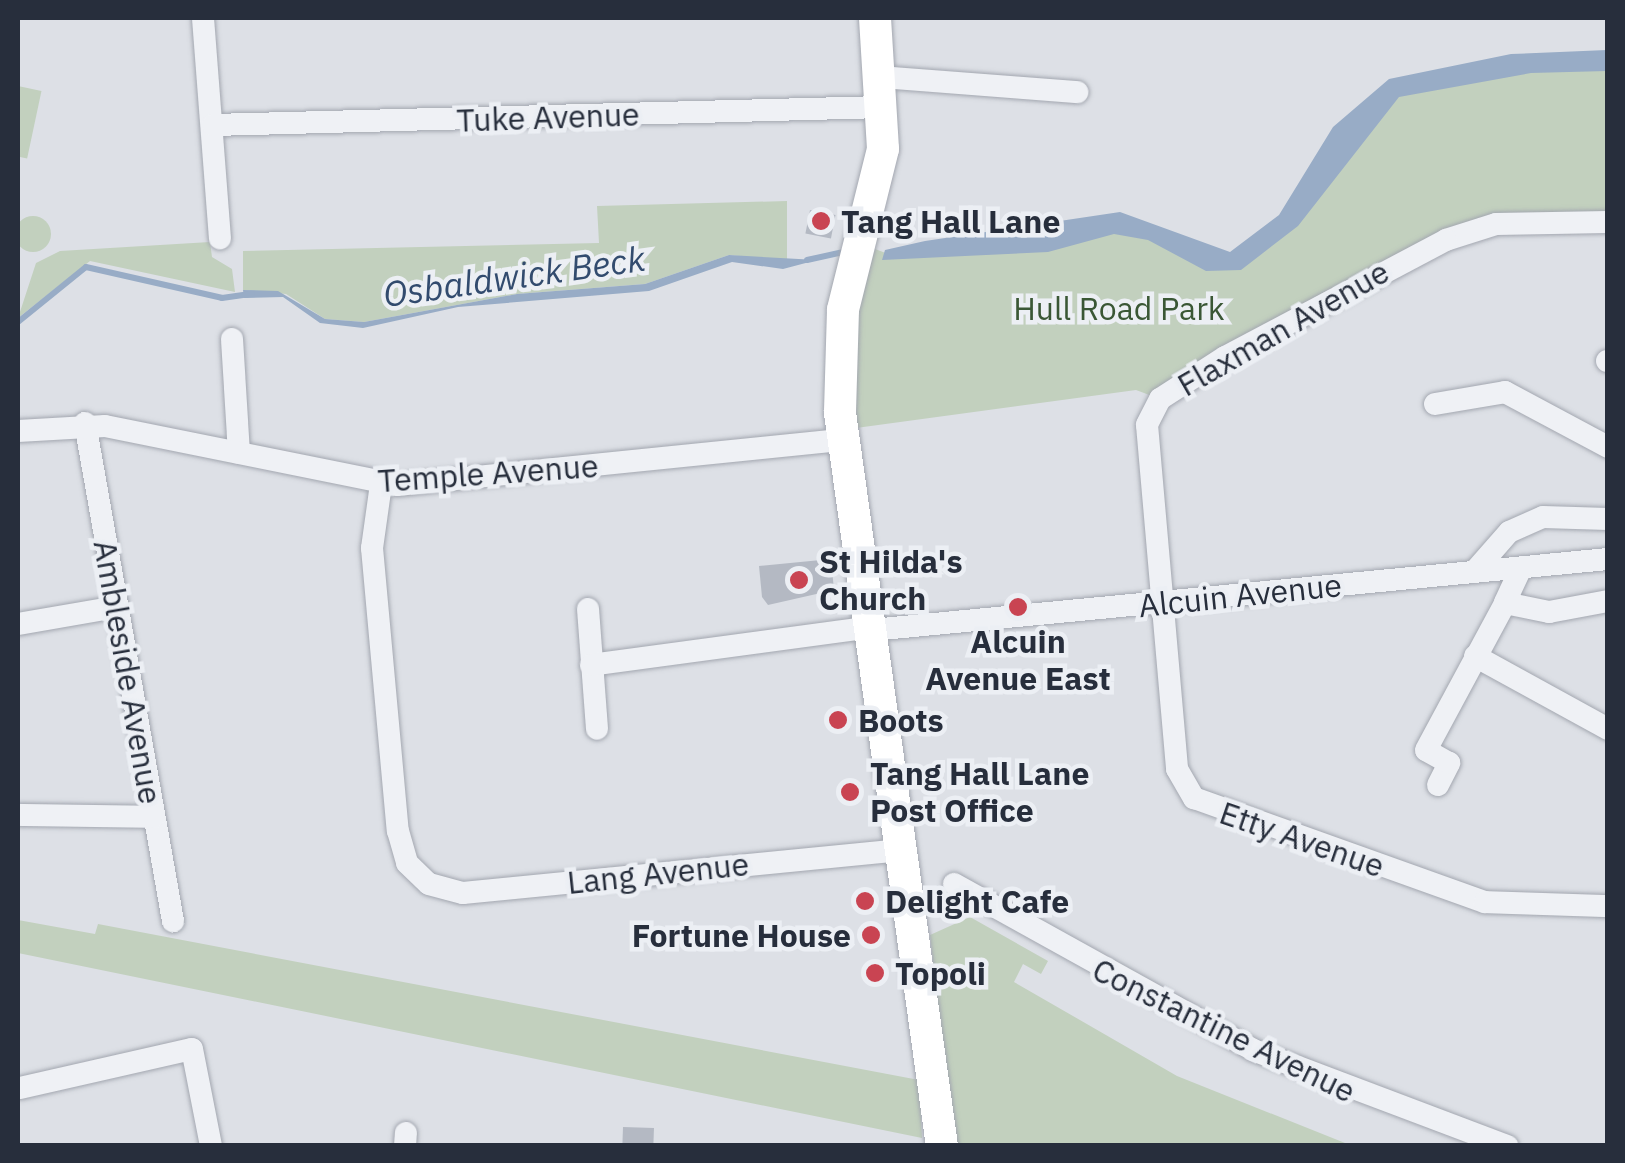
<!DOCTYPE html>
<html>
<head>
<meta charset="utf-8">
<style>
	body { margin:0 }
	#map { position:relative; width:1625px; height:1163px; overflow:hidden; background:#dde0e6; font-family:"IBM Plex Sans",sans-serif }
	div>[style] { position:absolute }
	.green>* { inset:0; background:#c2d0be; transform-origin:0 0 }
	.round { border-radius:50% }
	.water>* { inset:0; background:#98acc6 }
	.stream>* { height:6px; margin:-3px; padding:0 3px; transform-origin:3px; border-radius:3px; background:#98acc6 }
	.building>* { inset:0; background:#b4b9c3; transform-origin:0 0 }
	.roads { filter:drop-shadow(0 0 2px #a3a7b0) drop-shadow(0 0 2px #a3a7b0) }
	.street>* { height:22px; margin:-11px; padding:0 11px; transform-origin:11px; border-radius:11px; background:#eff1f5 }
	.secondary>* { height:32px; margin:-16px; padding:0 16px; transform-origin:16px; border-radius:16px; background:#fff }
	.dots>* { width:28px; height:28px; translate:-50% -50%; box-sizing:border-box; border:5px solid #eceff4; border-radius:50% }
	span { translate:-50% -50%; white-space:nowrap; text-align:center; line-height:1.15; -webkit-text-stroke:9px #eceff4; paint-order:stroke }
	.street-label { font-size:32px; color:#272e3c }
	.poi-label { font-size:32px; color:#272e3c; font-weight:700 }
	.left { translate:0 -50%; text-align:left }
	.right { translate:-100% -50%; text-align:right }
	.park-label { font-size:32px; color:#3a5735 }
	.water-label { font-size:35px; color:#324b6e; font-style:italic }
	.frame { position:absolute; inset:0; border:20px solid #272e3c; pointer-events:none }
</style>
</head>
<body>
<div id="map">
	<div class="green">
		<div style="clip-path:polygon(1607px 61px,1607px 222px,1496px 224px,1160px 399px,1136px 390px,856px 428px,857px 312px,875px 249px,891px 255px,1114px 223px,1220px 263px,1246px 257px,1397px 85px)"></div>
		<div style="left:18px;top:86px;width:24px;height:69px;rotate:12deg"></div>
		<div style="clip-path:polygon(787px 201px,787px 261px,729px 255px,645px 284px,517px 294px,364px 322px,325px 319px,286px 294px,243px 290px,243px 251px,599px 243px,597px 206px)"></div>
		<div class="round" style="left:15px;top:216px;width:36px;height:36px"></div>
		<div style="clip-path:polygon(210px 242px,212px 257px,232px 269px,235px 292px,90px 261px,18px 318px,36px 263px,60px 251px)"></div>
		<div style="clip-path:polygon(970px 917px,1048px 961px,1041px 974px,1023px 964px,1014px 982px,1177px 1076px,1350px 1145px,954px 1145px,930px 935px)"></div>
		<div style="clip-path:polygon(18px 920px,95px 934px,98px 924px,919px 1080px,922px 1138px,18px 953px)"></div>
	</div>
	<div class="water">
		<div style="clip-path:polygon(1607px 50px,1607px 71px,1531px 73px,1399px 97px,1298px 226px,1241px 270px,1206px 271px,1148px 240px,1114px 234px,1048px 252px,882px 260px,885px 250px,925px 241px,1120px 212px,1230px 252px,1279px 215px,1333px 127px,1389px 79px,1511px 54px)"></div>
		<div style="clip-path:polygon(729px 255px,817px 260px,783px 269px,732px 262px,649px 291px,458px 307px,363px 328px,320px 323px,283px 297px,244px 298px,243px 290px,278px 291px,325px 319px,364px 322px,517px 294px,645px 284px)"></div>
	</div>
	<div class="stream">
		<div style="left:807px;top:260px;width:42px;rotate:-12.4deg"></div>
		<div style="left:18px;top:322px;width:87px;rotate:-39deg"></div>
		<div style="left:86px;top:267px;width:139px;rotate:12.8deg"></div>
		<div style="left:222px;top:298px;width:30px;rotate:-8deg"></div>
	</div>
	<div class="building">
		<div style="left:810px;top:210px;width:26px;height:24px;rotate:11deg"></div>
		<div style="clip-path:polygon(831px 559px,834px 590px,768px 605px,762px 597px,759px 566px)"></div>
		<div style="left:623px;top:1127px;width:31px;height:19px;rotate:2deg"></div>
	</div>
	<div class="roads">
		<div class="street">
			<div style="left:203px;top:18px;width:221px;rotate:85.6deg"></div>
			<div style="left:880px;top:77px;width:198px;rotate:4.4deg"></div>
			<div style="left:213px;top:125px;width:669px;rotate:-1.54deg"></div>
			<div style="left:1608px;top:222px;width:112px;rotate:179deg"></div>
			<div style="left:1496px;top:224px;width:52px;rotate:162.3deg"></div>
			<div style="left:1446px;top:240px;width:250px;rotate:152.1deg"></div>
			<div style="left:1225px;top:357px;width:77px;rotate:147.1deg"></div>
			<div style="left:1160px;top:399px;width:29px;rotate:117deg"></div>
			<div style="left:1147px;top:425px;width:345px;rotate:85deg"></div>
			<div style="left:1177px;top:769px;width:34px;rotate:60deg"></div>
			<div style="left:1194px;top:798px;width:309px;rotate:19.7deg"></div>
			<div style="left:1485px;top:902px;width:123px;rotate:1.9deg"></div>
			<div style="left:232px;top:339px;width:114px;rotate:86.5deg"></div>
			<div style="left:1607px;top:361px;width:1px"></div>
			<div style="left:1435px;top:404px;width:71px;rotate:-9.7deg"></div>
			<div style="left:1505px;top:392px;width:117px;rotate:28.1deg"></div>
			<div style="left:85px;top:423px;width:506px;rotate:79.98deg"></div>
			<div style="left:18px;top:431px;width:87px;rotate:-3.3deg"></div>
			<div style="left:105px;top:426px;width:298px;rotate:11.4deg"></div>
			<div style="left:397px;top:485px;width:448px;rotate:-5.8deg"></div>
			<div style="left:381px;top:484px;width:65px;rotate:98deg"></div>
			<div style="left:372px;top:548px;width:284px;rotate:84.8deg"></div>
			<div style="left:398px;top:831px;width:33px;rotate:74deg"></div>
			<div style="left:407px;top:863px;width:30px;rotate:44deg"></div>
			<div style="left:429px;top:884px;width:35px;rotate:15deg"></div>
			<div style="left:463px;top:893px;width:443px;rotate:-5.6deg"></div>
			<div style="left:1521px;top:568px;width:38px;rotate:115deg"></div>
			<div style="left:1505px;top:603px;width:45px;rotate:11.6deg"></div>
			<div style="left:1549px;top:612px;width:60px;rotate:-10.6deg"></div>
			<div style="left:1474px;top:572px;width:53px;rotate:-48.8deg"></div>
			<div style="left:1509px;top:532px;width:37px;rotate:-24deg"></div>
			<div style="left:1543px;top:517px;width:65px;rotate:1.8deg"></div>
			<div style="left:588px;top:609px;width:120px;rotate:85.7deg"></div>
			<div style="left:18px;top:624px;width:99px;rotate:-9.8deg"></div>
			<div style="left:872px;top:630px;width:739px;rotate:-5.51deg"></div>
			<div style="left:1475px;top:656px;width:152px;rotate:28.8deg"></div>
			<div style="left:591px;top:665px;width:283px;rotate:-7.7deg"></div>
			<div style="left:1438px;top:785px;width:25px;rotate:-63deg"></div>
			<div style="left:1449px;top:763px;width:26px;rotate:-151deg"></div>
			<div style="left:1426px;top:750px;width:167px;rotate:-61.7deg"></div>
			<div style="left:18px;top:815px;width:136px;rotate:0.8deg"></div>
			<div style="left:954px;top:884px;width:342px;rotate:29deg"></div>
			<div style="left:1253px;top:1050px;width:272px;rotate:20.7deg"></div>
			<div style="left:20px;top:1088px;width:176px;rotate:-12.8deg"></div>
			<div style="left:192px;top:1049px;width:99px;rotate:78.9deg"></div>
			<div style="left:405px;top:1146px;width:13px;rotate:-86deg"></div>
		</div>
		<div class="secondary">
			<div style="left:875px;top:18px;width:131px;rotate:86.5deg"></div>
			<div style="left:883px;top:149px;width:166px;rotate:104deg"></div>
			<div style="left:843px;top:310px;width:103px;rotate:91.7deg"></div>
			<div style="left:840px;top:413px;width:740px;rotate:82.08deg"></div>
		</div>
	</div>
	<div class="dots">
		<div style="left:821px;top:221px;background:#c94452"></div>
		<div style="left:799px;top:580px;background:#c94452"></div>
		<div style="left:1018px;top:607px;background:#c94452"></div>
		<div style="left:838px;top:720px;background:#c94452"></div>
		<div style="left:850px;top:792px;background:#c94452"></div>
		<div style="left:865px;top:901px;background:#c94452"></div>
		<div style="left:871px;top:935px;background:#c94452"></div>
		<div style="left:875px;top:973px;background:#c94452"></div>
	</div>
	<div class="street-label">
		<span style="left:548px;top:117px;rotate:-2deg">Tuke Avenue</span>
		<span style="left:1283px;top:328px;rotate:-30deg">Flaxman Avenue</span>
		<span style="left:488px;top:473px;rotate:-4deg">Temple Avenue</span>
		<span style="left:1240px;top:595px;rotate:-6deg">Alcuin Avenue</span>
		<span style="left:128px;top:672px;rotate:80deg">Ambleside Avenue</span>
		<span style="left:1302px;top:839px;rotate:19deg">Etty Avenue</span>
		<span style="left:658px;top:873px;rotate:-6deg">Lang Avenue</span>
		<span style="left:1224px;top:1030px;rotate:26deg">Constantine Avenue</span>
	</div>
	<div class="poi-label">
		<span class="left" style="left:841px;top:221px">Tang Hall Lane</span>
		<span class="left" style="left:819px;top:580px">St Hilda's<br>Church</span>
		<span style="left:1018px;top:660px">Alcuin<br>Avenue East</span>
		<span class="left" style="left:858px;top:720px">Boots</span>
		<span class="left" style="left:870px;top:792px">Tang Hall Lane<br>Post Office</span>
		<span class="left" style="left:885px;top:901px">Delight Cafe</span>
		<span class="right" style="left:851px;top:935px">Fortune House</span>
		<span class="left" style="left:895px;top:973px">Topoli</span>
	</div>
	<div class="park-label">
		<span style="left:1119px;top:308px">Hull Road Park</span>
	</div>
	<div class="water-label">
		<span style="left:514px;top:276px;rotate:-8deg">Osbaldwick Beck</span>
	</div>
	<div class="frame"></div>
</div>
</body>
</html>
